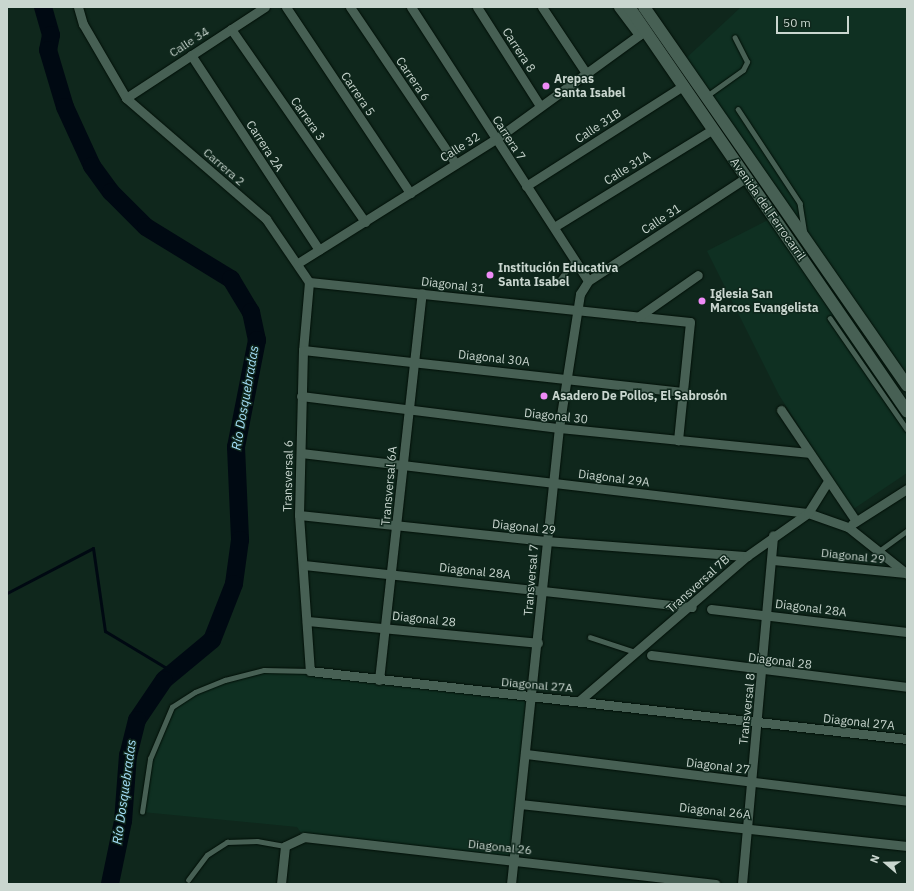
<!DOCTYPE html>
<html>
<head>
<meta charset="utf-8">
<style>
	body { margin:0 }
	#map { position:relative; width:914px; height:891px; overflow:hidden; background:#0f271c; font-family:"IBM Plex Sans",sans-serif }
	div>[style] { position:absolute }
	.built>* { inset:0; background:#0f3022 }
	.stream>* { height:3px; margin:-1.5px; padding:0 1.5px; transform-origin:1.5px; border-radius:1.5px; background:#000912 }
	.river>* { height:18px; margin:-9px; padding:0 9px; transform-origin:9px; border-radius:9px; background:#000912 }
	.roads { filter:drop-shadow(0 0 1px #000f07) drop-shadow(0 0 1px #000f07) }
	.service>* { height:4.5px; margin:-2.25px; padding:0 2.25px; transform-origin:2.25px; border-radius:2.25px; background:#476054 }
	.minor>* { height:9px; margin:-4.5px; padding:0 4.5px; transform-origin:4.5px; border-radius:4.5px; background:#476054 }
	.secondary>* { height:12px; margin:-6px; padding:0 6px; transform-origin:6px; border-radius:6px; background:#476054 }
	.dots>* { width:11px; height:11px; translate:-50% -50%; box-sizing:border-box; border:2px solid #0f271c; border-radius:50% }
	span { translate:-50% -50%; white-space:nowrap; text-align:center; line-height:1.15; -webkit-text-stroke:3px #0f271c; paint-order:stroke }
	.street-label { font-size:12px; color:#c9d6cf }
	.poi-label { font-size:12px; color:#c9d6cf; font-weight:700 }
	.left { translate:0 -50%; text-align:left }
	.water-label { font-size:13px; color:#a6e0fb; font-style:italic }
	.frame { position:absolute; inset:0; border:8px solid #c9d6cf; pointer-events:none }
	.north { position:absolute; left:866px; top:843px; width:40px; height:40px; -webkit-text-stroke:3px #0f271c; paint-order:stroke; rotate:290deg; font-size:11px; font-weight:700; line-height:16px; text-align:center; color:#c9d6cf }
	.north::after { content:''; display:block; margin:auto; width:14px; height:18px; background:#c9d6cf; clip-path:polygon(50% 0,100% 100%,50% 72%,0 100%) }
	.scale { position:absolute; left:776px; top:16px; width:73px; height:18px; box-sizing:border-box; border:2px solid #c9d6cf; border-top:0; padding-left:5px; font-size:12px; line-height:14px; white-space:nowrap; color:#c9d6cf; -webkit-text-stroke:3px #0f271c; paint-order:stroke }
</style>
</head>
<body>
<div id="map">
	<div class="built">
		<div style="clip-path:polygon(741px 7px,907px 7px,907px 386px,683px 61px)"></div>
		<div style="clip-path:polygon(770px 219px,907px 421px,907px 473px,852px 510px,779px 395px,707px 251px)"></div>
		<div style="clip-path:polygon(264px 670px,310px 671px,533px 697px,513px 860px,304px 837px,297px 827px,142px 812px,150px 759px,172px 707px,195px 692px)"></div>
	</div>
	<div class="stream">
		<div style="left:7px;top:593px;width:97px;rotate:-27.6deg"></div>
		<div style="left:93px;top:548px;width:84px;rotate:81.8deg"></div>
		<div style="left:105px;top:631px;width:79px;rotate:31.1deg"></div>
	</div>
	<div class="river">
		<div style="left:43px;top:7px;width:29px;rotate:74deg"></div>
		<div style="left:51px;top:35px;width:15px;rotate:101deg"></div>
		<div style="left:48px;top:50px;width:59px;rotate:73.4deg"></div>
		<div style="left:65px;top:107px;width:65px;rotate:65.4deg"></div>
		<div style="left:92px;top:166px;width:32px;rotate:54deg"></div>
		<div style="left:111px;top:192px;width:49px;rotate:45deg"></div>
		<div style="left:146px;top:227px;width:100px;rotate:31.5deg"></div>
		<div style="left:231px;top:279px;width:39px;rotate:59deg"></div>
		<div style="left:251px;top:312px;width:29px;rotate:78deg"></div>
		<div style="left:257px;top:340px;width:109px;rotate:101.1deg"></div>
		<div style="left:236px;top:447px;width:93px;rotate:87.5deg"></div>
		<div style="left:240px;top:540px;width:44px;rotate:97.8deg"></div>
		<div style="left:234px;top:584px;width:60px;rotate:111.4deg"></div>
		<div style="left:212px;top:640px;width:62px;rotate:140.2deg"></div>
		<div style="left:164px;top:680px;width:48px;rotate:124deg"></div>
		<div style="left:137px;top:720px;width:36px;rotate:104deg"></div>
		<div style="left:128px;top:755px;width:66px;rotate:94.3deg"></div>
		<div style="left:123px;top:821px;width:64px;rotate:101.7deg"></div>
	</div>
	<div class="roads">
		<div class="service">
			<div style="left:708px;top:95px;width:43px;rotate:-35.5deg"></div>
			<div style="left:743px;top:70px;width:9px;rotate:-63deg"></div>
			<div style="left:747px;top:62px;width:27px;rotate:-117deg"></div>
			<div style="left:738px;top:109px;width:113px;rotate:56.6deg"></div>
			<div style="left:800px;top:203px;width:31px;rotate:81deg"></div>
			<div style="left:556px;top:284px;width:31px;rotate:-52deg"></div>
			<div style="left:830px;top:318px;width:135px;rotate:55.3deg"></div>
			<div style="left:879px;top:551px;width:34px;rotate:-36deg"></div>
			<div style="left:590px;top:637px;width:47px;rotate:18.4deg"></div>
			<div style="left:142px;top:812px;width:54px;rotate:-81.4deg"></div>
			<div style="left:150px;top:759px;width:56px;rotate:-67.1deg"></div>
			<div style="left:172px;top:707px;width:27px;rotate:-33deg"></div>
			<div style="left:195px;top:692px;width:32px;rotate:-22deg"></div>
			<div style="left:225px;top:680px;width:40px;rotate:-14.4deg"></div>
			<div style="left:264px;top:670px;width:46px;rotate:1.2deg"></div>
			<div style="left:188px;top:880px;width:31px;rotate:-53deg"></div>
			<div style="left:207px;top:855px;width:24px;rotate:-33deg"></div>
			<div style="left:227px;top:842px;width:30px;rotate:-2deg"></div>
			<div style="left:257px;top:841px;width:28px;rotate:10deg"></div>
		</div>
		<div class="minor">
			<div style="left:78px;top:7px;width:18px;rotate:74deg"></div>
			<div style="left:83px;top:24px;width:86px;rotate:59.8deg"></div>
			<div style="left:126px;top:98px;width:185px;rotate:40.8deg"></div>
			<div style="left:266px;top:219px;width:76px;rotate:55.7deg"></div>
			<div style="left:286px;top:7px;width:224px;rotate:56.3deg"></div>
			<div style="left:350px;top:7px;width:189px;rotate:56deg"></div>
			<div style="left:411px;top:7px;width:326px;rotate:57.1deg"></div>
			<div style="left:477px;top:7px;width:117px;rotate:57.5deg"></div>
			<div style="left:542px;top:7px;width:79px;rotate:56.3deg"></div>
			<div style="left:618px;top:7px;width:35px;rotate:53deg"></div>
			<div style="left:231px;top:29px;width:235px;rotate:55.2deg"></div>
			<div style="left:191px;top:55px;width:233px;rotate:56.7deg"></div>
			<div style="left:126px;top:98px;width:166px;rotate:-33.2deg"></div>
			<div style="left:526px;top:186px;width:186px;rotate:-32.5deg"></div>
			<div style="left:554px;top:227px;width:187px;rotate:-31.6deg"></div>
			<div style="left:298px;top:263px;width:234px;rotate:-32.1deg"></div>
			<div style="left:496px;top:139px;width:185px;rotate:-36deg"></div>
			<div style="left:309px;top:282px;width:68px;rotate:95deg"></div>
			<div style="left:303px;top:350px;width:165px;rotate:91.4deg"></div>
			<div style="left:299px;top:515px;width:156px;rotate:86deg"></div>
			<div style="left:310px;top:671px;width:601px;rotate:6.5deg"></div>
			<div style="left:309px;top:282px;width:383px;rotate:6deg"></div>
			<div style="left:690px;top:322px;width:119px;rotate:95.8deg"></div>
			<div style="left:638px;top:317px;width:73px;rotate:-35deg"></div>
			<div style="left:303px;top:350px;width:382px;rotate:6.3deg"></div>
			<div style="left:301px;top:396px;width:260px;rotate:7.1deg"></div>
			<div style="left:559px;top:428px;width:251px;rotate:5.7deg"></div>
			<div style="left:781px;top:410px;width:134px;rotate:56deg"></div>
			<div style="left:301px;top:453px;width:511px;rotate:6.75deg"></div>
			<div style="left:808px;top:513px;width:42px;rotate:19.3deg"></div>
			<div style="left:848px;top:527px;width:75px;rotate:38.5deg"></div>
			<div style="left:299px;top:515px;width:248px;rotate:6deg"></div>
			<div style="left:546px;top:541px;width:202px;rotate:4.3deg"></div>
			<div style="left:852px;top:524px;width:65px;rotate:-32.5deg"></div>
			<div style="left:773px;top:560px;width:133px;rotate:5.6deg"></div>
			<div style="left:304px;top:565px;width:390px;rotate:6.2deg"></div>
			<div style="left:711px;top:609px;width:197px;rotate:6.7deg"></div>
			<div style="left:307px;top:621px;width:232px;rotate:5.4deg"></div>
			<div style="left:651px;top:655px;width:258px;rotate:7.1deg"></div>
			<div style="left:379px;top:680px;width:389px;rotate:-83.7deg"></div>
			<div style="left:579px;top:701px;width:222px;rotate:-40.8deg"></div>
			<div style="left:747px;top:556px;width:75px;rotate:-35.2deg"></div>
			<div style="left:808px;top:513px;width:38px;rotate:-58deg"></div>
			<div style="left:526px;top:754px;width:384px;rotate:7deg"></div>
			<div style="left:520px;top:804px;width:389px;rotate:6.2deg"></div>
			<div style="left:281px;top:884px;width:38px;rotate:-84deg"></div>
			<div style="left:285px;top:846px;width:21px;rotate:-25deg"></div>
			<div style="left:304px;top:837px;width:414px;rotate:6.5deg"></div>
			<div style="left:511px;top:884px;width:459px;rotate:-84deg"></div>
			<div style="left:559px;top:428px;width:136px;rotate:-81.1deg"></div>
			<div style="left:580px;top:294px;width:15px;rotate:-58deg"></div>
			<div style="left:588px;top:281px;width:190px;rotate:-33.2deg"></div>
			<div style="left:742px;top:884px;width:350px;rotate:-84.9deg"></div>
		</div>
		<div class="secondary">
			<div style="left:629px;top:7px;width:491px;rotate:55.5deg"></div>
			<div style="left:644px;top:7px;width:461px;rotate:55.2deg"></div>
		</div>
	</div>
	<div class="dots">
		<div style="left:546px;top:86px;background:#ef8bf7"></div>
		<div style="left:490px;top:275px;background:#ef8bf7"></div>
		<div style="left:702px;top:301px;background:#ef8bf7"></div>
		<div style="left:544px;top:396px;background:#ef8bf7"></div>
	</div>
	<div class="street-label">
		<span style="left:189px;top:42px;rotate:-33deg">Calle 34</span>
		<span style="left:519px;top:50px;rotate:57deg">Carrera 8</span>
		<span style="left:413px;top:79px;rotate:56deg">Carrera 6</span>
		<span style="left:358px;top:94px;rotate:56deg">Carrera 5</span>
		<span style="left:308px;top:119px;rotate:55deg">Carrera 3</span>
		<span style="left:598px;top:126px;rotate:-33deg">Calle 31B</span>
		<span style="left:509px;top:138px;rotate:57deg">Carrera 7</span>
		<span style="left:265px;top:146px;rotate:57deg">Carrera 2A</span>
		<span style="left:460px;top:147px;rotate:-32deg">Calle 32</span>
		<span style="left:224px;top:167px;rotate:41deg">Carrera 2</span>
		<span style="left:627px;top:168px;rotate:-32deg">Calle 31A</span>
		<span style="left:768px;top:209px;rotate:55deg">Avenida del Ferrocarril</span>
		<span style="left:661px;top:219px;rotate:-33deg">Calle 31</span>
		<span style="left:453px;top:285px;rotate:7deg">Diagonal 31</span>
		<span style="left:494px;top:358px;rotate:6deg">Diagonal 30A</span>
		<span style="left:556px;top:416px;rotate:6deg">Diagonal 30</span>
		<span style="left:288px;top:476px;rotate:-89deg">Transversal 6</span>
		<span style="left:614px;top:478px;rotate:7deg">Diagonal 29A</span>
		<span style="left:389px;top:486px;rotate:-85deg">Transversal 6A</span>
		<span style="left:524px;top:527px;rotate:6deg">Diagonal 29</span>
		<span style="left:853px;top:556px;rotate:6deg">Diagonal 29</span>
		<span style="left:475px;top:571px;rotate:6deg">Diagonal 28A</span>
		<span style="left:531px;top:580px;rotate:-85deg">Transversal 7</span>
		<span style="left:698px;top:584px;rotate:-42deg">Transversal 7B</span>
		<span style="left:811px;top:608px;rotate:7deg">Diagonal 28A</span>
		<span style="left:424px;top:619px;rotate:6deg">Diagonal 28</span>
		<span style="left:780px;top:661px;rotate:7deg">Diagonal 28</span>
		<span style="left:537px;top:685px;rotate:5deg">Diagonal 27A</span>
		<span style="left:747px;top:709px;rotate:-84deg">Transversal 8</span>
		<span style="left:859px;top:722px;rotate:6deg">Diagonal 27A</span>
		<span style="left:718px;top:766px;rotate:7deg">Diagonal 27</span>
		<span style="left:715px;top:811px;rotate:6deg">Diagonal 26A</span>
		<span style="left:500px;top:847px;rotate:6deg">Diagonal 26</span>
	</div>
	<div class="poi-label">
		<span class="left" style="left:554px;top:86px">Arepas<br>Santa Isabel</span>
		<span class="left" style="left:498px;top:275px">Institución Educativa<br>Santa Isabel</span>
		<span class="left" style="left:710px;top:301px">Iglesia San<br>Marcos Evangelista</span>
		<span class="left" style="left:552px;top:396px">Asadero De Pollos, El Sabrosón</span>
	</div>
	<div class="water-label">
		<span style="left:246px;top:398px;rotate:-80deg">Río Dosquebradas</span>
		<span style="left:125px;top:792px;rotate:-82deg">Río Dosquebradas</span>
	</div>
	<div class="frame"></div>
	<div class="north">N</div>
	<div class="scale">50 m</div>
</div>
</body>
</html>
